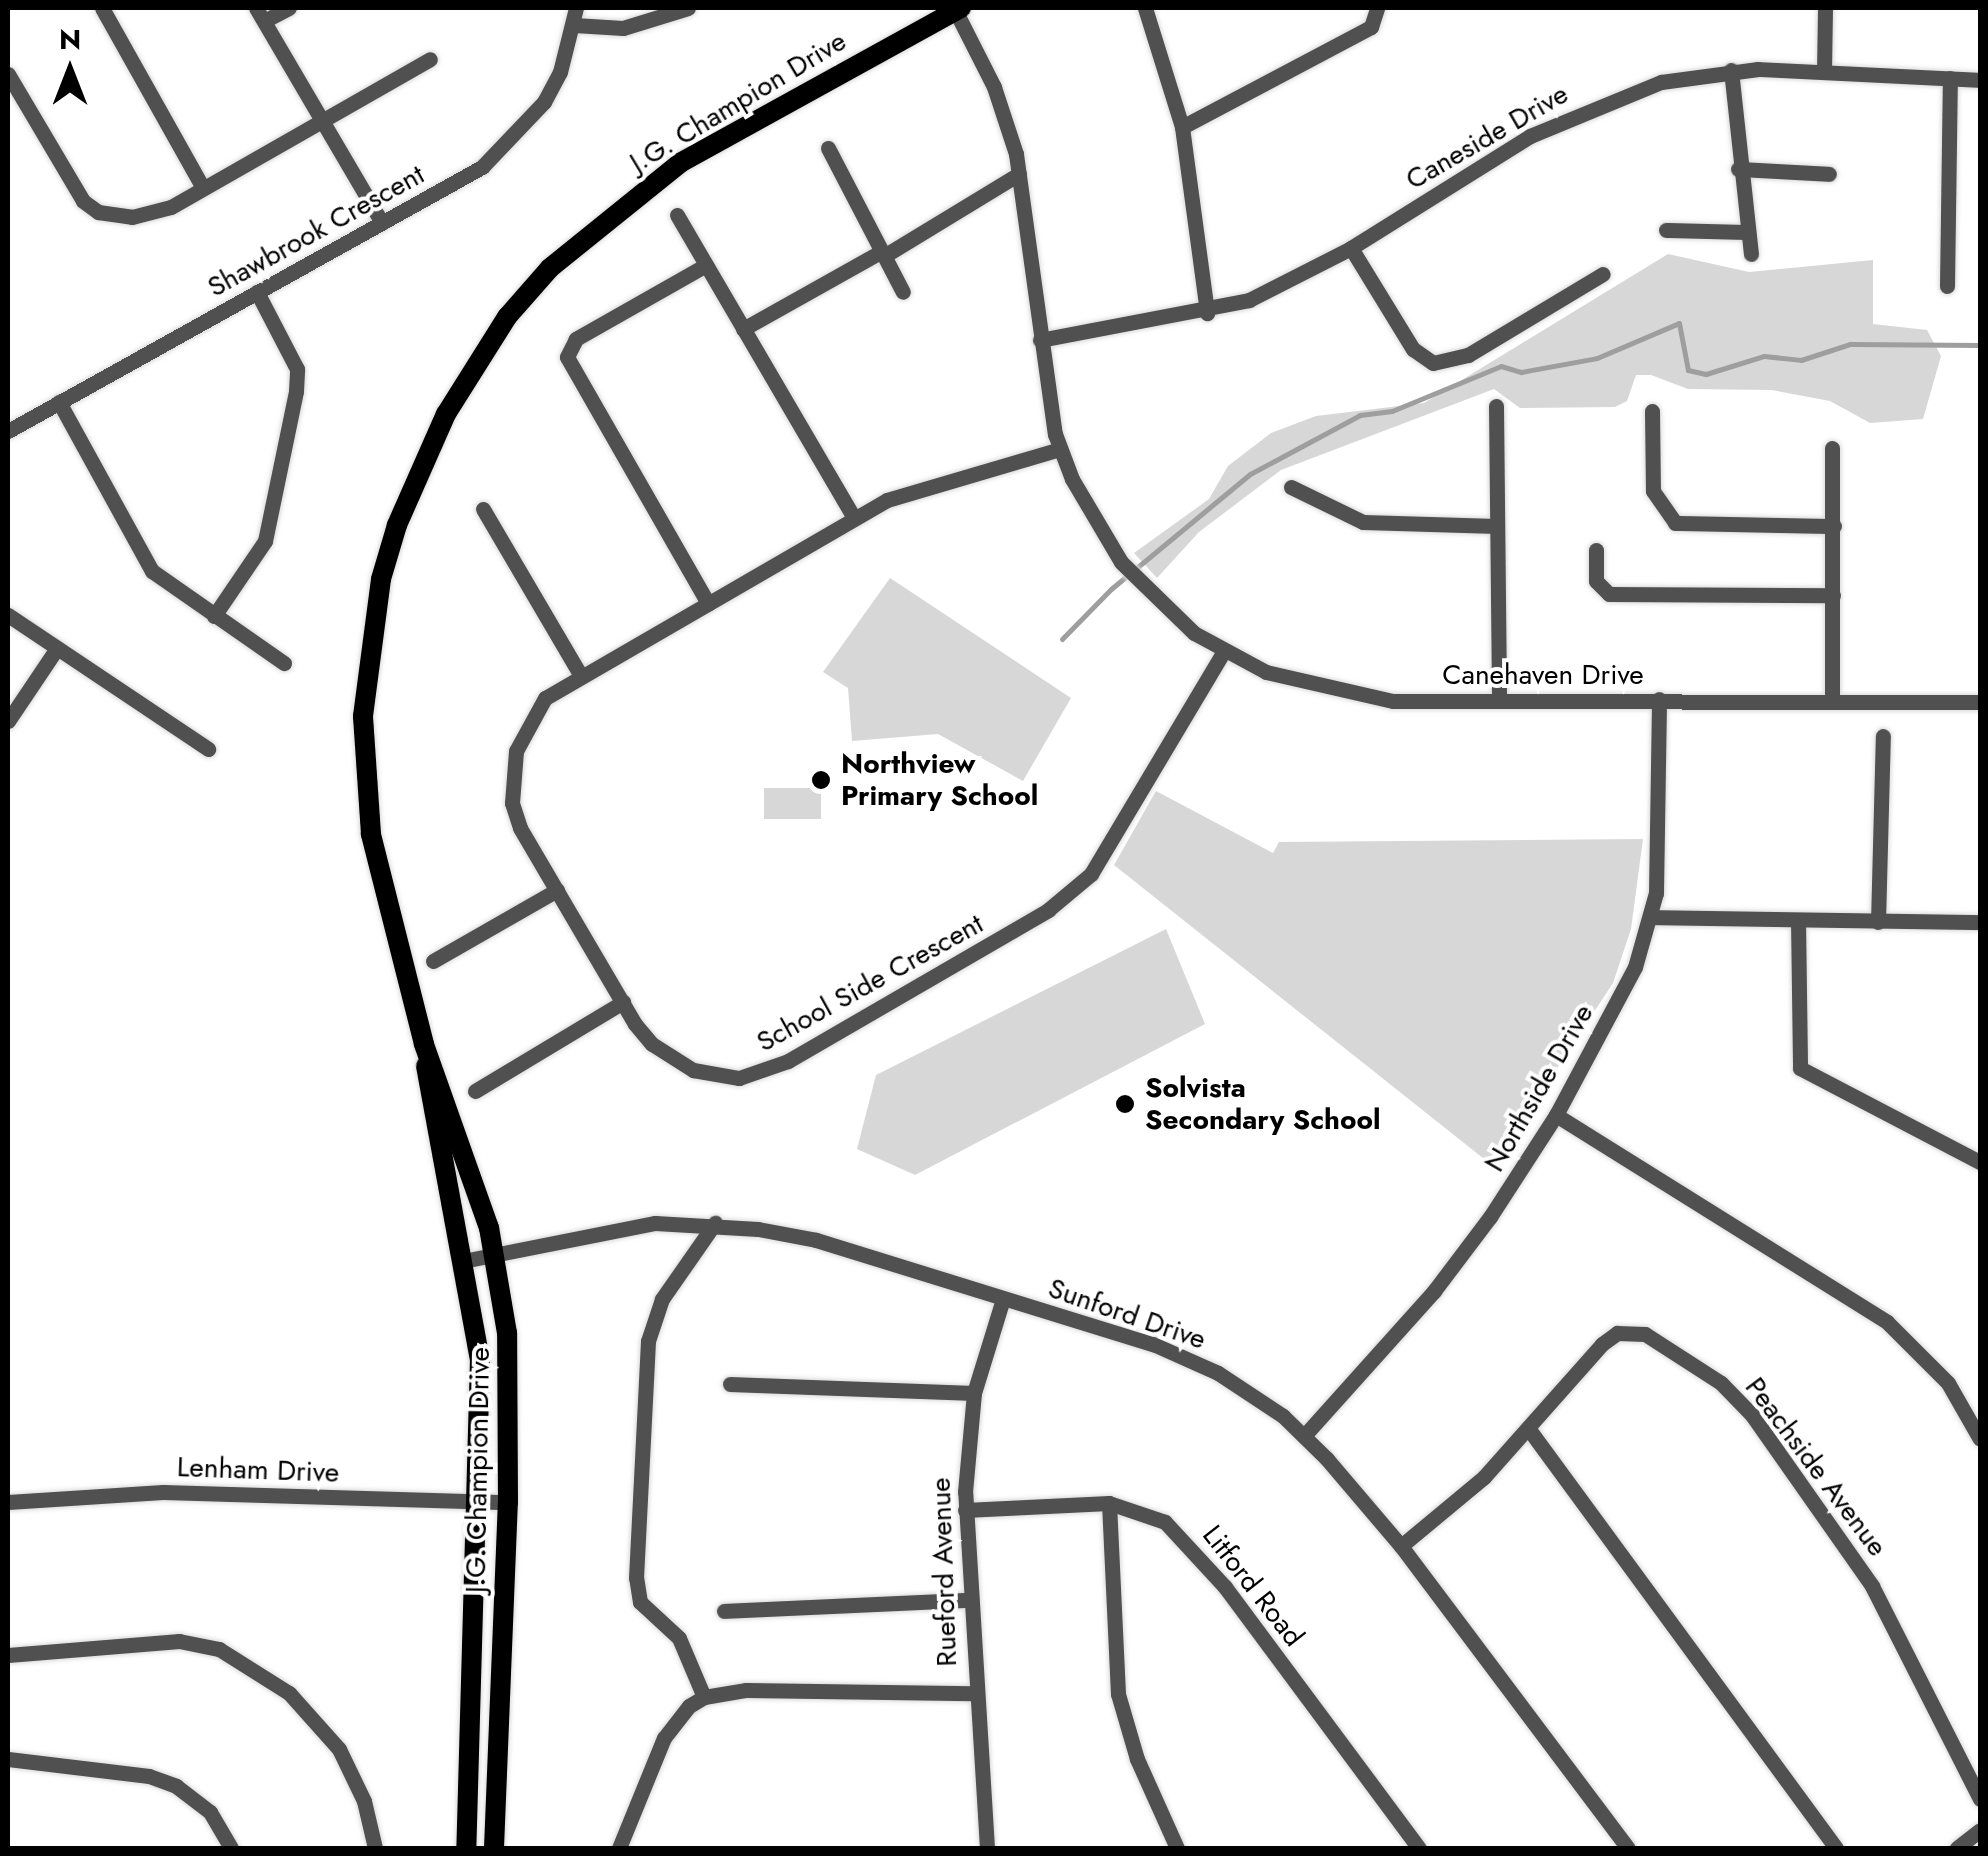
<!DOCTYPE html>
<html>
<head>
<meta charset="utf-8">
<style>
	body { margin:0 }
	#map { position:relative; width:1988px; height:1856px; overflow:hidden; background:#fff; font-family:Jost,sans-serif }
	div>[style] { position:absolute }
	.green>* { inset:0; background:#d7d7d7; transform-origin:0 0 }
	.stream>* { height:5px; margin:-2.5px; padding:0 2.5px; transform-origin:2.5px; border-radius:2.5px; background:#9e9e9e }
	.roads { filter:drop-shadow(0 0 2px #dbdbdb) drop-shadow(0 0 2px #dbdbdb) }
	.minor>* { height:15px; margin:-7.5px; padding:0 7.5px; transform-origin:7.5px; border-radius:7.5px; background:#505050 }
	.major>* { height:20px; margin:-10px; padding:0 10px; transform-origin:10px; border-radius:10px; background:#000 }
	.dots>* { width:28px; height:28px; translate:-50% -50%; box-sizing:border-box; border:5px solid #fff; border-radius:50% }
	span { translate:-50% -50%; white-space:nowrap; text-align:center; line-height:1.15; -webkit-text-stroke:8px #fff; paint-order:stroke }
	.street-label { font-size:28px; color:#000 }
	.poi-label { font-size:28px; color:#000; font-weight:700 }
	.left { translate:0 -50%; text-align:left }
	.frame { position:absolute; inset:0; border:10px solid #000; pointer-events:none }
	.north { position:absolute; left:20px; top:20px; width:100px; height:100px; -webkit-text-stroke:8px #fff; paint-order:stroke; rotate:0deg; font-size:28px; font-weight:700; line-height:40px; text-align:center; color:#000 }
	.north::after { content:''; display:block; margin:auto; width:35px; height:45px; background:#000; clip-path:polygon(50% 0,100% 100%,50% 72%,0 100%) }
</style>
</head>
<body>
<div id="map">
	<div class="green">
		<div style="clip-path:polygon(1668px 254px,1749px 272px,1873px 260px,1873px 324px,1927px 330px,1941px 356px,1923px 419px,1870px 423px,1830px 401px,1772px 390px,1688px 389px,1651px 375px,1636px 375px,1627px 401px,1615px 407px,1520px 408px,1494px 389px,1281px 470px,1199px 532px,1157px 578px,1134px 553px,1209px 499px,1228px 466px,1271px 433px,1316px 416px,1424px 403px)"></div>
		<div style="clip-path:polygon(890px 578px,1071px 698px,1023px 781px,938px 734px,852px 741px,848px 688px,823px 672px)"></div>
		<div style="left:764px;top:788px;width:57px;height:31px"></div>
		<div style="clip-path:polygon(1156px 791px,1273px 853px,1279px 842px,1643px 839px,1631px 929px,1613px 983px,1493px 1166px,1114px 865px)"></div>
		<div style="clip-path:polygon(1166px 929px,1205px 1024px,915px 1175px,857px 1149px,876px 1075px)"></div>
	</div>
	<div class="stream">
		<div style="left:1062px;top:639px;width:70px;rotate:-45.6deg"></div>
		<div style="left:1111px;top:589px;width:180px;rotate:-39.6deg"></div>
		<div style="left:1250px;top:474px;width:125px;rotate:-28.2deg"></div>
		<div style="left:1360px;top:415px;width:32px;rotate:-7deg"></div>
		<div style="left:1392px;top:411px;width:118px;rotate:-22.4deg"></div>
		<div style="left:1501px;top:366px;width:21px;rotate:17deg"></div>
		<div style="left:1521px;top:372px;width:77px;rotate:-10.4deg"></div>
		<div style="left:1597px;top:358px;width:89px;rotate:-23.1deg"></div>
		<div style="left:1679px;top:323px;width:48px;rotate:79.2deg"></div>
		<div style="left:1688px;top:370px;width:18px;rotate:13deg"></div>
		<div style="left:1706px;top:374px;width:61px;rotate:-17.2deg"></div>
		<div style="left:1764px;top:356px;width:37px;rotate:6deg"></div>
		<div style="left:1801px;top:360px;width:52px;rotate:-18.1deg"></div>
		<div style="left:1850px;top:344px;width:130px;rotate:0.4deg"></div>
	</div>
	<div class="roads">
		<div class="minor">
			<div style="left:102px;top:8px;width:206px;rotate:60.7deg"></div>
			<div style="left:256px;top:8px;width:249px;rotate:59.6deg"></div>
			<div style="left:954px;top:8px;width:89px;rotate:63.1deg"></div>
			<div style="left:994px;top:87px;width:71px;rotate:71.8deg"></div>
			<div style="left:1016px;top:154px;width:283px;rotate:82.1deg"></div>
			<div style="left:1055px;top:434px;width:48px;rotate:69.3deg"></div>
			<div style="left:1072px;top:479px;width:96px;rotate:59.4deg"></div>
			<div style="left:1121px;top:562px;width:102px;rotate:44.2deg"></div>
			<div style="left:1194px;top:633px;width:82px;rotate:28.4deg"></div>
			<div style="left:1266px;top:672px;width:130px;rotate:12.9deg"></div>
			<div style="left:1393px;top:701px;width:587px;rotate:0.1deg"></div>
			<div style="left:1145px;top:8px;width:125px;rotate:72.7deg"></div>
			<div style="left:1182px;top:127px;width:188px;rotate:82.3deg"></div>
			<div style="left:266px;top:20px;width:26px;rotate:-28deg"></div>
			<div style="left:574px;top:25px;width:49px;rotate:3.5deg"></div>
			<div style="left:623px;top:28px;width:68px;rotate:-17.1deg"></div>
			<div style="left:1731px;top:70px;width:185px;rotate:83.8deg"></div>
			<div style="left:1824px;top:72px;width:64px;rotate:-89.1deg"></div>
			<div style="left:8px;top:74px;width:147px;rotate:59.4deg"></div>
			<div style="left:83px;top:201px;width:19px;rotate:36deg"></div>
			<div style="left:98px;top:212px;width:34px;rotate:8deg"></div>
			<div style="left:132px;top:217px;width:40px;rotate:-14.4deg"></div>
			<div style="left:171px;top:207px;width:298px;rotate:-29.7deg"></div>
			<div style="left:1182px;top:127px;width:214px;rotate:-27.9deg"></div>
			<div style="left:1371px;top:27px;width:20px;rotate:-72deg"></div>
			<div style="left:828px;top:148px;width:162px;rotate:62.5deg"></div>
			<div style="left:1738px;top:169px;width:91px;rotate:3.1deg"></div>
			<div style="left:677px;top:215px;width:351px;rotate:59.7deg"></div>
			<div style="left:1666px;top:230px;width:82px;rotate:1.4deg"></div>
			<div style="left:1351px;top:248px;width:119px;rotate:58.5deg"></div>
			<div style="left:1413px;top:349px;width:24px;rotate:35deg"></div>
			<div style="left:1433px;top:363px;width:36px;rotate:-13deg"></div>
			<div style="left:1468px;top:355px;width:157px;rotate:-31deg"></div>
			<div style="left:884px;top:256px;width:158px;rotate:-31.3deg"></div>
			<div style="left:706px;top:265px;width:150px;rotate:150.4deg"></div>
			<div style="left:576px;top:339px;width:20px;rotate:117deg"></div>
			<div style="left:567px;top:357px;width:284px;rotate:60.2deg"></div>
			<div style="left:1947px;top:286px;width:208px;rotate:-89.2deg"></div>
			<div style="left:743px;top:329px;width:159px;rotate:-29.3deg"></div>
			<div style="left:1040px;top:340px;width:213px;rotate:-10.8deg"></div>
			<div style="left:1249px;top:300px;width:114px;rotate:-27deg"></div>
			<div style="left:1351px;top:248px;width:211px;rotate:-32deg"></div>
			<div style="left:1530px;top:136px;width:142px;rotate:-22.4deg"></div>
			<div style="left:1661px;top:82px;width:98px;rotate:-7.6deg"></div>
			<div style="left:1758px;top:69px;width:222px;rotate:2.8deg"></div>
			<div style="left:59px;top:402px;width:193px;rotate:61.2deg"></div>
			<div style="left:152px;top:571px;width:161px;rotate:34.9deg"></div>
			<div style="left:1496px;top:406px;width:295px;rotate:89.4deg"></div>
			<div style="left:1652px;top:411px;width:80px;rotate:89.3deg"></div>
			<div style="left:1653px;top:491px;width:39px;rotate:55deg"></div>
			<div style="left:1675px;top:523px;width:159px;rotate:1.1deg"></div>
			<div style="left:8px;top:431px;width:543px;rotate:-29.12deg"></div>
			<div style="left:482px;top:167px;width:90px;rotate:-46.4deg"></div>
			<div style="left:544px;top:102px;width:34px;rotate:-62deg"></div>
			<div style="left:560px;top:72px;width:66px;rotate:-76deg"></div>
			<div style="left:1060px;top:449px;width:180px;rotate:163.6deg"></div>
			<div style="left:887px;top:500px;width:395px;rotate:149.9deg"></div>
			<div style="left:545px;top:698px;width:60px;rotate:118.7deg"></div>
			<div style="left:516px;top:751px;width:52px;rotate:94.4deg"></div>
			<div style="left:512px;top:803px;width:26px;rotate:72deg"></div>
			<div style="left:520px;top:828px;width:227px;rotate:59.6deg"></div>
			<div style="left:635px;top:1024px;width:26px;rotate:50deg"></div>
			<div style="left:652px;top:1044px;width:49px;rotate:32.4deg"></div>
			<div style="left:693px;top:1070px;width:47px;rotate:9.9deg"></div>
			<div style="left:739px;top:1078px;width:52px;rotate:-19.1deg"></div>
			<div style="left:788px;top:1061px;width:301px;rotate:-30.1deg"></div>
			<div style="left:1048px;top:910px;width:56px;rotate:-39.9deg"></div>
			<div style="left:1091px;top:874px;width:260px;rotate:-59.2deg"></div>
			<div style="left:1291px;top:487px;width:80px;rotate:25.9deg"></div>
			<div style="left:1363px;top:522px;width:134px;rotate:1.7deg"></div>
			<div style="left:483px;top:509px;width:194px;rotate:59.6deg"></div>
			<div style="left:1596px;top:550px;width:31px;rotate:90deg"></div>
			<div style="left:1596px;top:581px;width:18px;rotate:45deg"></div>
			<div style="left:1609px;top:594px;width:224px;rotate:0.3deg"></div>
			<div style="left:8px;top:615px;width:241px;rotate:33.8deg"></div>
			<div style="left:214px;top:616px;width:91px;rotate:-55.8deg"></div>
			<div style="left:265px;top:541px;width:153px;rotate:-78.3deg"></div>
			<div style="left:296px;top:391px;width:22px;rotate:-87deg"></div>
			<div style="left:297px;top:369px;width:87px;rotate:-117.5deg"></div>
			<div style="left:1832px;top:699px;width:251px;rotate:-90deg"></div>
			<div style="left:8px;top:721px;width:88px;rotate:-56.1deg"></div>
			<div style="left:1651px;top:917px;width:329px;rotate:0.9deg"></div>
			<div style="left:1798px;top:920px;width:148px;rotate:89.2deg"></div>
			<div style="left:1800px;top:1068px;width:203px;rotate:27.6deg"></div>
			<div style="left:1878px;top:922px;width:186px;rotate:-88.5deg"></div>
			<div style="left:433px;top:961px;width:143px;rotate:-29.8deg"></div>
			<div style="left:475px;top:1091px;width:173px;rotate:-31deg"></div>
			<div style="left:1556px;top:1115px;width:390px;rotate:32deg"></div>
			<div style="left:1887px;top:1322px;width:86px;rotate:45deg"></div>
			<div style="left:1948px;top:1383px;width:64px;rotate:60.3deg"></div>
			<div style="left:463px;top:1261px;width:196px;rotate:-11.2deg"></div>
			<div style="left:655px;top:1223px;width:103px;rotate:3.3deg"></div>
			<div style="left:758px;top:1229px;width:59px;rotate:10.7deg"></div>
			<div style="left:816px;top:1240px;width:353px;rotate:17.2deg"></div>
			<div style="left:1153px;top:1344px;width:71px;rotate:24deg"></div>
			<div style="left:1218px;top:1373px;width:78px;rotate:33.5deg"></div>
			<div style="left:1283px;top:1416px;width:62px;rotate:44.3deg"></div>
			<div style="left:1327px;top:1459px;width:114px;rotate:49.6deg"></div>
			<div style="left:1401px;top:1546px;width:378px;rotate:53.1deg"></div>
			<div style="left:730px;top:1384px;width:244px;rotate:2.1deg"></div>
			<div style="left:1528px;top:1428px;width:521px;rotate:53.75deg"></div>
			<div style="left:1304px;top:1436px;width:195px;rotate:-48.1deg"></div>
			<div style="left:1434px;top:1291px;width:93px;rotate:-52.9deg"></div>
			<div style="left:1490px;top:1217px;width:121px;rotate:-57.1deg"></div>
			<div style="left:1556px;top:1115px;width:168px;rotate:-61.9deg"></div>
			<div style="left:1635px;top:967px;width:77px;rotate:-74.2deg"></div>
			<div style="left:1656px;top:893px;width:194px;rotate:-89.1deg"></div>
			<div style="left:8px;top:1502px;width:155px;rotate:-3.7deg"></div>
			<div style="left:163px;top:1492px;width:345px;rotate:1.7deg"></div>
			<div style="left:1109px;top:1503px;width:191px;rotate:87.3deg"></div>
			<div style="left:1118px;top:1694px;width:68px;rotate:73.7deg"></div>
			<div style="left:1137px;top:1759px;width:98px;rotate:65.8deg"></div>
			<div style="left:965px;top:1510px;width:144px;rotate:-2.8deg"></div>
			<div style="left:1109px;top:1503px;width:59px;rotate:18.7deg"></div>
			<div style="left:1165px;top:1522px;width:88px;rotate:47.3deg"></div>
			<div style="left:1225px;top:1587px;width:325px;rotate:53.4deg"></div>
			<div style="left:1401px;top:1546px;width:108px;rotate:-39.7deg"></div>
			<div style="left:1484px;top:1477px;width:178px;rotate:-48.4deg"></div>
			<div style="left:1602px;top:1344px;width:19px;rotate:-36deg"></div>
			<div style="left:1617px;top:1333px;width:28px;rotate:2deg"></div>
			<div style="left:1645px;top:1334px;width:90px;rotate:32.8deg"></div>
			<div style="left:1721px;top:1383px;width:45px;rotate:45.9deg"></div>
			<div style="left:1752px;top:1415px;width:209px;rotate:54.9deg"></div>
			<div style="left:1872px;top:1586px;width:239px;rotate:63.1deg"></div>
			<div style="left:724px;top:1611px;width:244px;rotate:-2.6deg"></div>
			<div style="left:8px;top:1655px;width:172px;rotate:-4.7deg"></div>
			<div style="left:179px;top:1641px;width:41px;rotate:11.3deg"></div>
			<div style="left:219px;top:1649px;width:83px;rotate:32.2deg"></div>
			<div style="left:289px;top:1693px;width:75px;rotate:48.2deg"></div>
			<div style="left:339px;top:1749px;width:58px;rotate:64.3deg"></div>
			<div style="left:364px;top:1801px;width:48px;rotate:76.8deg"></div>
			<div style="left:704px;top:1697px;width:64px;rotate:-113deg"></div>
			<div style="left:679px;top:1638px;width:53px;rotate:-137.3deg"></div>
			<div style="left:640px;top:1602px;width:24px;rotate:-99deg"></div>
			<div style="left:636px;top:1578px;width:237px;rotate:-87.1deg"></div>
			<div style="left:648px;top:1341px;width:44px;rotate:-71.6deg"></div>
			<div style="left:662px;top:1299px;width:93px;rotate:-55.1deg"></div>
			<div style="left:8px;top:1759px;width:142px;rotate:6.9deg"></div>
			<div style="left:149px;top:1776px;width:29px;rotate:20deg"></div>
			<div style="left:176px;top:1786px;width:43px;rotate:37.4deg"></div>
			<div style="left:210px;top:1812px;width:42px;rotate:59.7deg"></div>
			<div style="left:619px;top:1848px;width:119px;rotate:-67.8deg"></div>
			<div style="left:664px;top:1738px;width:41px;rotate:-52deg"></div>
			<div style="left:689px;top:1706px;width:17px;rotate:-31deg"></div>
			<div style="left:704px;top:1697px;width:43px;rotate:-9.5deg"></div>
			<div style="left:746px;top:1690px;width:227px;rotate:0.8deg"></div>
			<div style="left:987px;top:1848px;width:357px;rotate:-93.5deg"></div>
			<div style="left:965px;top:1492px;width:99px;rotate:-84.8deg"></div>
			<div style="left:974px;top:1393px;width:98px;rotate:-72.9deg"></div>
			<div style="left:1957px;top:1848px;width:29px;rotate:-38deg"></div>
		</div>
		<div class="major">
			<div style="left:426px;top:1066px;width:298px;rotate:79.6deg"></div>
			<div style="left:480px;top:1359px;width:489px;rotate:91.6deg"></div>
			<div style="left:494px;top:1848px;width:346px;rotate:-87.7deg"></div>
			<div style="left:508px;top:1502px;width:169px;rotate:-90.3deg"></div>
			<div style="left:507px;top:1333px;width:107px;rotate:-99.7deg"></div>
			<div style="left:489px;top:1228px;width:195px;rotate:-109.5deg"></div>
			<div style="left:424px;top:1044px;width:217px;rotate:-104.2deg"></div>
			<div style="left:371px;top:834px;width:118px;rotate:-93.9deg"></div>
			<div style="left:363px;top:716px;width:138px;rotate:-82.5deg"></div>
			<div style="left:381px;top:579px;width:56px;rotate:-73.5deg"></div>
			<div style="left:397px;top:525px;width:121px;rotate:-66.2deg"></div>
			<div style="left:446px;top:414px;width:115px;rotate:-57.8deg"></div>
			<div style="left:507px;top:317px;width:65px;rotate:-48.7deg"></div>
			<div style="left:550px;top:268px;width:167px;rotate:-38.9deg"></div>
			<div style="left:680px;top:163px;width:321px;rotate:-28.9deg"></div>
		</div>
	</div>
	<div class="dots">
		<div style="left:821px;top:780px;background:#000"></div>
		<div style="left:1125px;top:1104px;background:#000"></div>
	</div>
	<div class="street-label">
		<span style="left:738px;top:102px;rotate:-31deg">J.G. Champion Drive</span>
		<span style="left:1487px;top:137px;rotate:-30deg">Caneside Drive</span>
		<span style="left:316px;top:231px;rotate:-29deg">Shawbrook Crescent</span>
		<span style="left:1543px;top:675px">Canehaven Drive</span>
		<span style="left:870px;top:983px;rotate:-29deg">School Side Crescent</span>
		<span style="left:1539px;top:1088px;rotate:-60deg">Northside Drive</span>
		<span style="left:1127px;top:1314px;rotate:19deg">Sunford Drive</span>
		<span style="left:1816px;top:1467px;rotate:53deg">Peachside Avenue</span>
		<span style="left:258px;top:1470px;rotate:2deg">Lenham Drive</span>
		<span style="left:478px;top:1470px;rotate:-89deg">J.G. Champion Drive</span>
		<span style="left:944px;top:1572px;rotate:-92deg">Rueford Avenue</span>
		<span style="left:1253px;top:1586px;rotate:52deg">Litford Road</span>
	</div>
	<div class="poi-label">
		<span class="left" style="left:841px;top:780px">Northview<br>Primary School</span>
		<span class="left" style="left:1145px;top:1104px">Solvista<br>Secondary School</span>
	</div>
	<div class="frame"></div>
	<div class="north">N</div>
</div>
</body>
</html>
